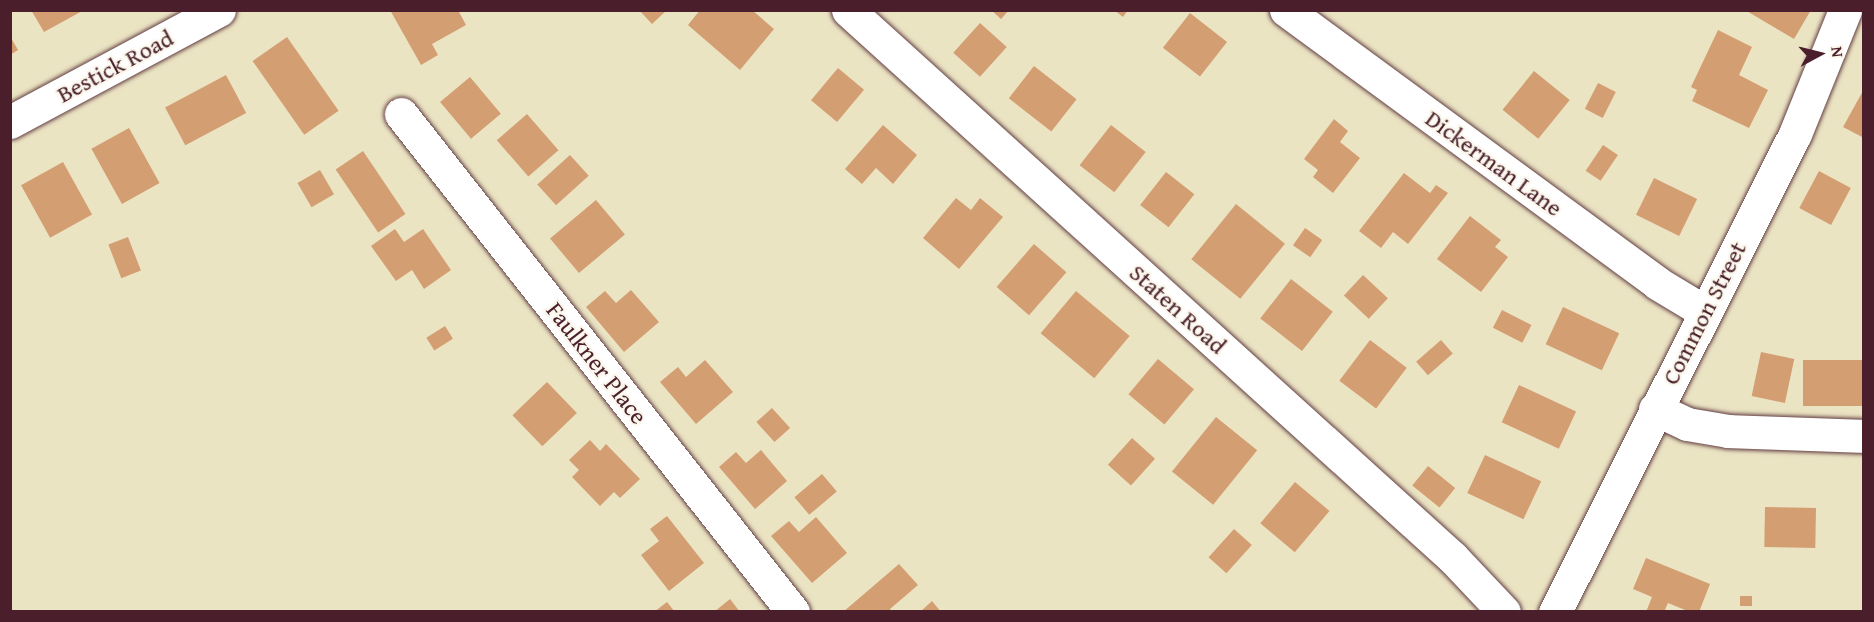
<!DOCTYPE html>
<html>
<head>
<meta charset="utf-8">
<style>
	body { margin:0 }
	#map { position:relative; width:1874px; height:622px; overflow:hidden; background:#ebe4c3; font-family:"Gentium Book Plus",serif }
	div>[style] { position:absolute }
	.building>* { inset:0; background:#d49e73; transform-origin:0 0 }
	.roads { filter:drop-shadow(0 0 2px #623d42) drop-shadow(0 0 2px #623d42) }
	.minor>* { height:33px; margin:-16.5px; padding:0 16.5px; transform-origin:16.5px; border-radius:16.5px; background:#fff }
	.tertiary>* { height:33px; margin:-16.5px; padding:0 16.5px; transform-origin:16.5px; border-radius:16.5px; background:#fff }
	span { translate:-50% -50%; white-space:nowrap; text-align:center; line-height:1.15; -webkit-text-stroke:4.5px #fbf7ec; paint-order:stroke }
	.street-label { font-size:24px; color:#4a1f2b }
	.frame { position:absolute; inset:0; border:12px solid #4a1f2b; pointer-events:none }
	.north { position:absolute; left:1790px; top:24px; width:60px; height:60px; -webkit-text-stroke:4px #fbf7ec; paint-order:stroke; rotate:83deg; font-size:16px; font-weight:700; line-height:24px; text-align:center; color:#4a1f2b }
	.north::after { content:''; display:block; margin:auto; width:21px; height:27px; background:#4a1f2b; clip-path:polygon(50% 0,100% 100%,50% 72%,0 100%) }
</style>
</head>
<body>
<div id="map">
	<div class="building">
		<div style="clip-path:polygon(31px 10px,84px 10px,44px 32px)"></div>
		<div style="clip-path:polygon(390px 10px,458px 10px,466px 25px,432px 44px,438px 55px,421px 65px)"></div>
		<div style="clip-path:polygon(639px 10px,667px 10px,652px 24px)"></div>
		<div style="clip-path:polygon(700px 10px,752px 10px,774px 29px,740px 70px,688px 25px)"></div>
		<div style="clip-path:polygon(991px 10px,1009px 10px,1001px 19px)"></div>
		<div style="clip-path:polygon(1114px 10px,1128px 10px,1123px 17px)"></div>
		<div style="clip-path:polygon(1745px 10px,1811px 10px,1794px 39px)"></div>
		<div style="left:1190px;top:13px;width:47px;height:44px;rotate:38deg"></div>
		<div style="left:980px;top:23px;width:36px;height:40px;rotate:42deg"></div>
		<div style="clip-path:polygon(1718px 30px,1752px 47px,1739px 75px,1768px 90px,1749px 128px,1692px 101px,1697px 90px,1691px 87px)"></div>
		<div style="clip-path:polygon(10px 36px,18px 50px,10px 55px)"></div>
		<div style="left:287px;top:37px;width:90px;height:42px;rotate:55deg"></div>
		<div style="left:1034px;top:66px;width:54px;height:41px;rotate:38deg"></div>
		<div style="left:838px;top:68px;width:34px;height:42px;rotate:40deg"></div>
		<div style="left:1534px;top:71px;width:46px;height:50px;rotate:39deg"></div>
		<div style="left:226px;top:75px;width:43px;height:69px;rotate:62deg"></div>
		<div style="left:470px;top:77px;width:48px;height:39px;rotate:50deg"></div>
		<div style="left:1598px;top:83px;width:20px;height:29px;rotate:27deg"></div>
		<div style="clip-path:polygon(1864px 89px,1864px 138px,1843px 127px)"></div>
		<div style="left:527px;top:114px;width:48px;height:40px;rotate:49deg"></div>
		<div style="clip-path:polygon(1334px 119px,1348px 131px,1340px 142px,1360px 158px,1333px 193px,1313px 177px,1318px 170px,1304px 159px)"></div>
		<div style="clip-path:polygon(883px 125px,917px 155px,893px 184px,876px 168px,862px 184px,845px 169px)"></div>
		<div style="left:1111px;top:125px;width:44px;height:51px;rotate:38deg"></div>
		<div style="left:129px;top:128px;width:63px;height:43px;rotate:61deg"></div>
		<div style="left:1603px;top:145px;width:18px;height:31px;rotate:34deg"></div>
		<div style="left:363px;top:151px;width:76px;height:33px;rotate:56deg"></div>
		<div style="left:570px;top:155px;width:28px;height:44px;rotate:48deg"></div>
		<div style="left:63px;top:162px;width:60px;height:48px;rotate:61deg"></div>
		<div style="left:320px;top:170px;width:28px;height:26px;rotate:60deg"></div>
		<div style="left:1819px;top:171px;width:36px;height:42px;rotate:28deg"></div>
		<div style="left:1166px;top:172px;width:36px;height:42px;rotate:38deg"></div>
		<div style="clip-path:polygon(1404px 173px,1430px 193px,1436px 185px,1448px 193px,1408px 244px,1393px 232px,1381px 248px,1359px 231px)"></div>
		<div style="left:1654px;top:178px;width:48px;height:41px;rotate:26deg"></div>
		<div style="clip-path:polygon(956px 198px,971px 210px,980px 198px,1003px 217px,959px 269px,923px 238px)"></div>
		<div style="left:596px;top:200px;width:45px;height:60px;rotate:50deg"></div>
		<div style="left:1236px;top:204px;width:63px;height:71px;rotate:39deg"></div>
		<div style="clip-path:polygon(1470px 216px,1501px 240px,1495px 247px,1508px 257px,1481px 292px,1437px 259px)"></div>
		<div style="left:1305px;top:228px;width:21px;height:21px;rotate:35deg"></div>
		<div style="clip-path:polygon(395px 229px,404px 242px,423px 229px,451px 270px,424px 289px,412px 270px,396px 281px,371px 246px)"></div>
		<div style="left:128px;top:237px;width:36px;height:21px;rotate:69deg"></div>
		<div style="left:1034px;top:244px;width:43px;height:57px;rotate:41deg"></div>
		<div style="left:1363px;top:275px;width:34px;height:28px;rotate:43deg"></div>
		<div style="left:1291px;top:279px;width:53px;height:50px;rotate:38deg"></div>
		<div style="clip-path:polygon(631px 290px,659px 322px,624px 352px,586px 307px,605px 291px,616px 303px)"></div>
		<div style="left:1076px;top:291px;width:70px;height:55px;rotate:40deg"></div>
		<div style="left:1563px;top:307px;width:62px;height:41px;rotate:25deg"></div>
		<div style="left:1502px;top:310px;width:33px;height:20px;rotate:27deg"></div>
		<div style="left:445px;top:326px;width:15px;height:22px;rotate:58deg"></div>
		<div style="left:1370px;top:340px;width:46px;height:51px;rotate:37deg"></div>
		<div style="left:1441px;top:340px;width:18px;height:33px;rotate:49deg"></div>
		<div style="left:1761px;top:352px;width:34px;height:45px;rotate:12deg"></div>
		<div style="left:1158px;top:359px;width:47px;height:46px;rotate:40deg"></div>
		<div style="clip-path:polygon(705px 360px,733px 392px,696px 424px,660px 382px,678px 367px,686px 377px)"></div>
		<div style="left:1864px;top:360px;width:46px;height:61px;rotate:90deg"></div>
		<div style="left:547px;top:382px;width:43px;height:48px;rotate:46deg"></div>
		<div style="left:1519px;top:385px;width:63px;height:41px;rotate:25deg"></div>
		<div style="left:772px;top:408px;width:27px;height:21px;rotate:48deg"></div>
		<div style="left:1216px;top:417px;width:53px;height:70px;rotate:39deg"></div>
		<div style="left:1132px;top:438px;width:31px;height:36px;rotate:42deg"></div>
		<div style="clip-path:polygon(590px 440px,600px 451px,606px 444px,640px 479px,620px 498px,614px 492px,600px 506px,572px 477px,579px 470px,569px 460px)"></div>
		<div style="clip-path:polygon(761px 450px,787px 481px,755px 509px,719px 467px,736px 452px,746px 463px)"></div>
		<div style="left:1485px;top:455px;width:62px;height:42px;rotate:25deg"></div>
		<div style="left:1428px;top:466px;width:35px;height:25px;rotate:39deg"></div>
		<div style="left:822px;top:474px;width:23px;height:36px;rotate:50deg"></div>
		<div style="left:1295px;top:482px;width:45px;height:54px;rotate:40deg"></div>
		<div style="left:1765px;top:507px;width:51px;height:40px;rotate:1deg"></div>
		<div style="clip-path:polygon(667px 516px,704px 563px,669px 591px,641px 555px,659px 541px,650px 529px)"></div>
		<div style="clip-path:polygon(816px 517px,847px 553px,812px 583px,771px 536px,789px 521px,799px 532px)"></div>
		<div style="left:1234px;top:529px;width:24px;height:38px;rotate:42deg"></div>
		<div style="clip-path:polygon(1646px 558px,1710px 584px,1699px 612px,1690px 612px,1668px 603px,1664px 612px,1646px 612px,1652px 597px,1633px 589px)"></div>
		<div style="clip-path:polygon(899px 564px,918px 585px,890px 609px,892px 612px,843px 612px)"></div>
		<div style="left:1740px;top:596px;width:12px;height:10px"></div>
		<div style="clip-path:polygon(730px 599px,740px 612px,714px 612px)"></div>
		<div style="clip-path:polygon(932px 601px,941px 612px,920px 612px)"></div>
		<div style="clip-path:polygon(667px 602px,675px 612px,654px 612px)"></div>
	</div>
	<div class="roads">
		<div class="minor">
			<div style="left:848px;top:10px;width:816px;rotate:42.17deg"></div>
			<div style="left:1453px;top:558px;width:74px;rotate:46.6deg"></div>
			<div style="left:1286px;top:10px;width:461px;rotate:36.3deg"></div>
			<div style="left:1657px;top:283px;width:56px;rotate:31.1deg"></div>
			<div style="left:401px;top:114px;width:634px;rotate:51.79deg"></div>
			<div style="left:10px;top:122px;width:237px;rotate:-28.2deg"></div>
			<div style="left:1655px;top:409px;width:35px;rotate:25deg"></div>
			<div style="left:1687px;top:424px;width:42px;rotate:9.7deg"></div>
			<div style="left:1728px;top:431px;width:136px;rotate:2.1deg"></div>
		</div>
		<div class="tertiary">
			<div style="left:1555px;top:612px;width:535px;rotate:-63.34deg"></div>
			<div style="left:1795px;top:134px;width:134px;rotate:-68deg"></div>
		</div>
	</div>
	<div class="street-label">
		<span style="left:115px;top:66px;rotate:-28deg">Bestick Road</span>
		<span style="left:1494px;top:163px;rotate:36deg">Dickerman Lane</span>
		<span style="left:1178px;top:309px;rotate:42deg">Staten Road</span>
		<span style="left:1704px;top:313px;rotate:-63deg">Common Street</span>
		<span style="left:597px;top:363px;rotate:52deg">Faulkner Place</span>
	</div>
	<div class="frame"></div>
	<div class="north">N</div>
</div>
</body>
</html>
